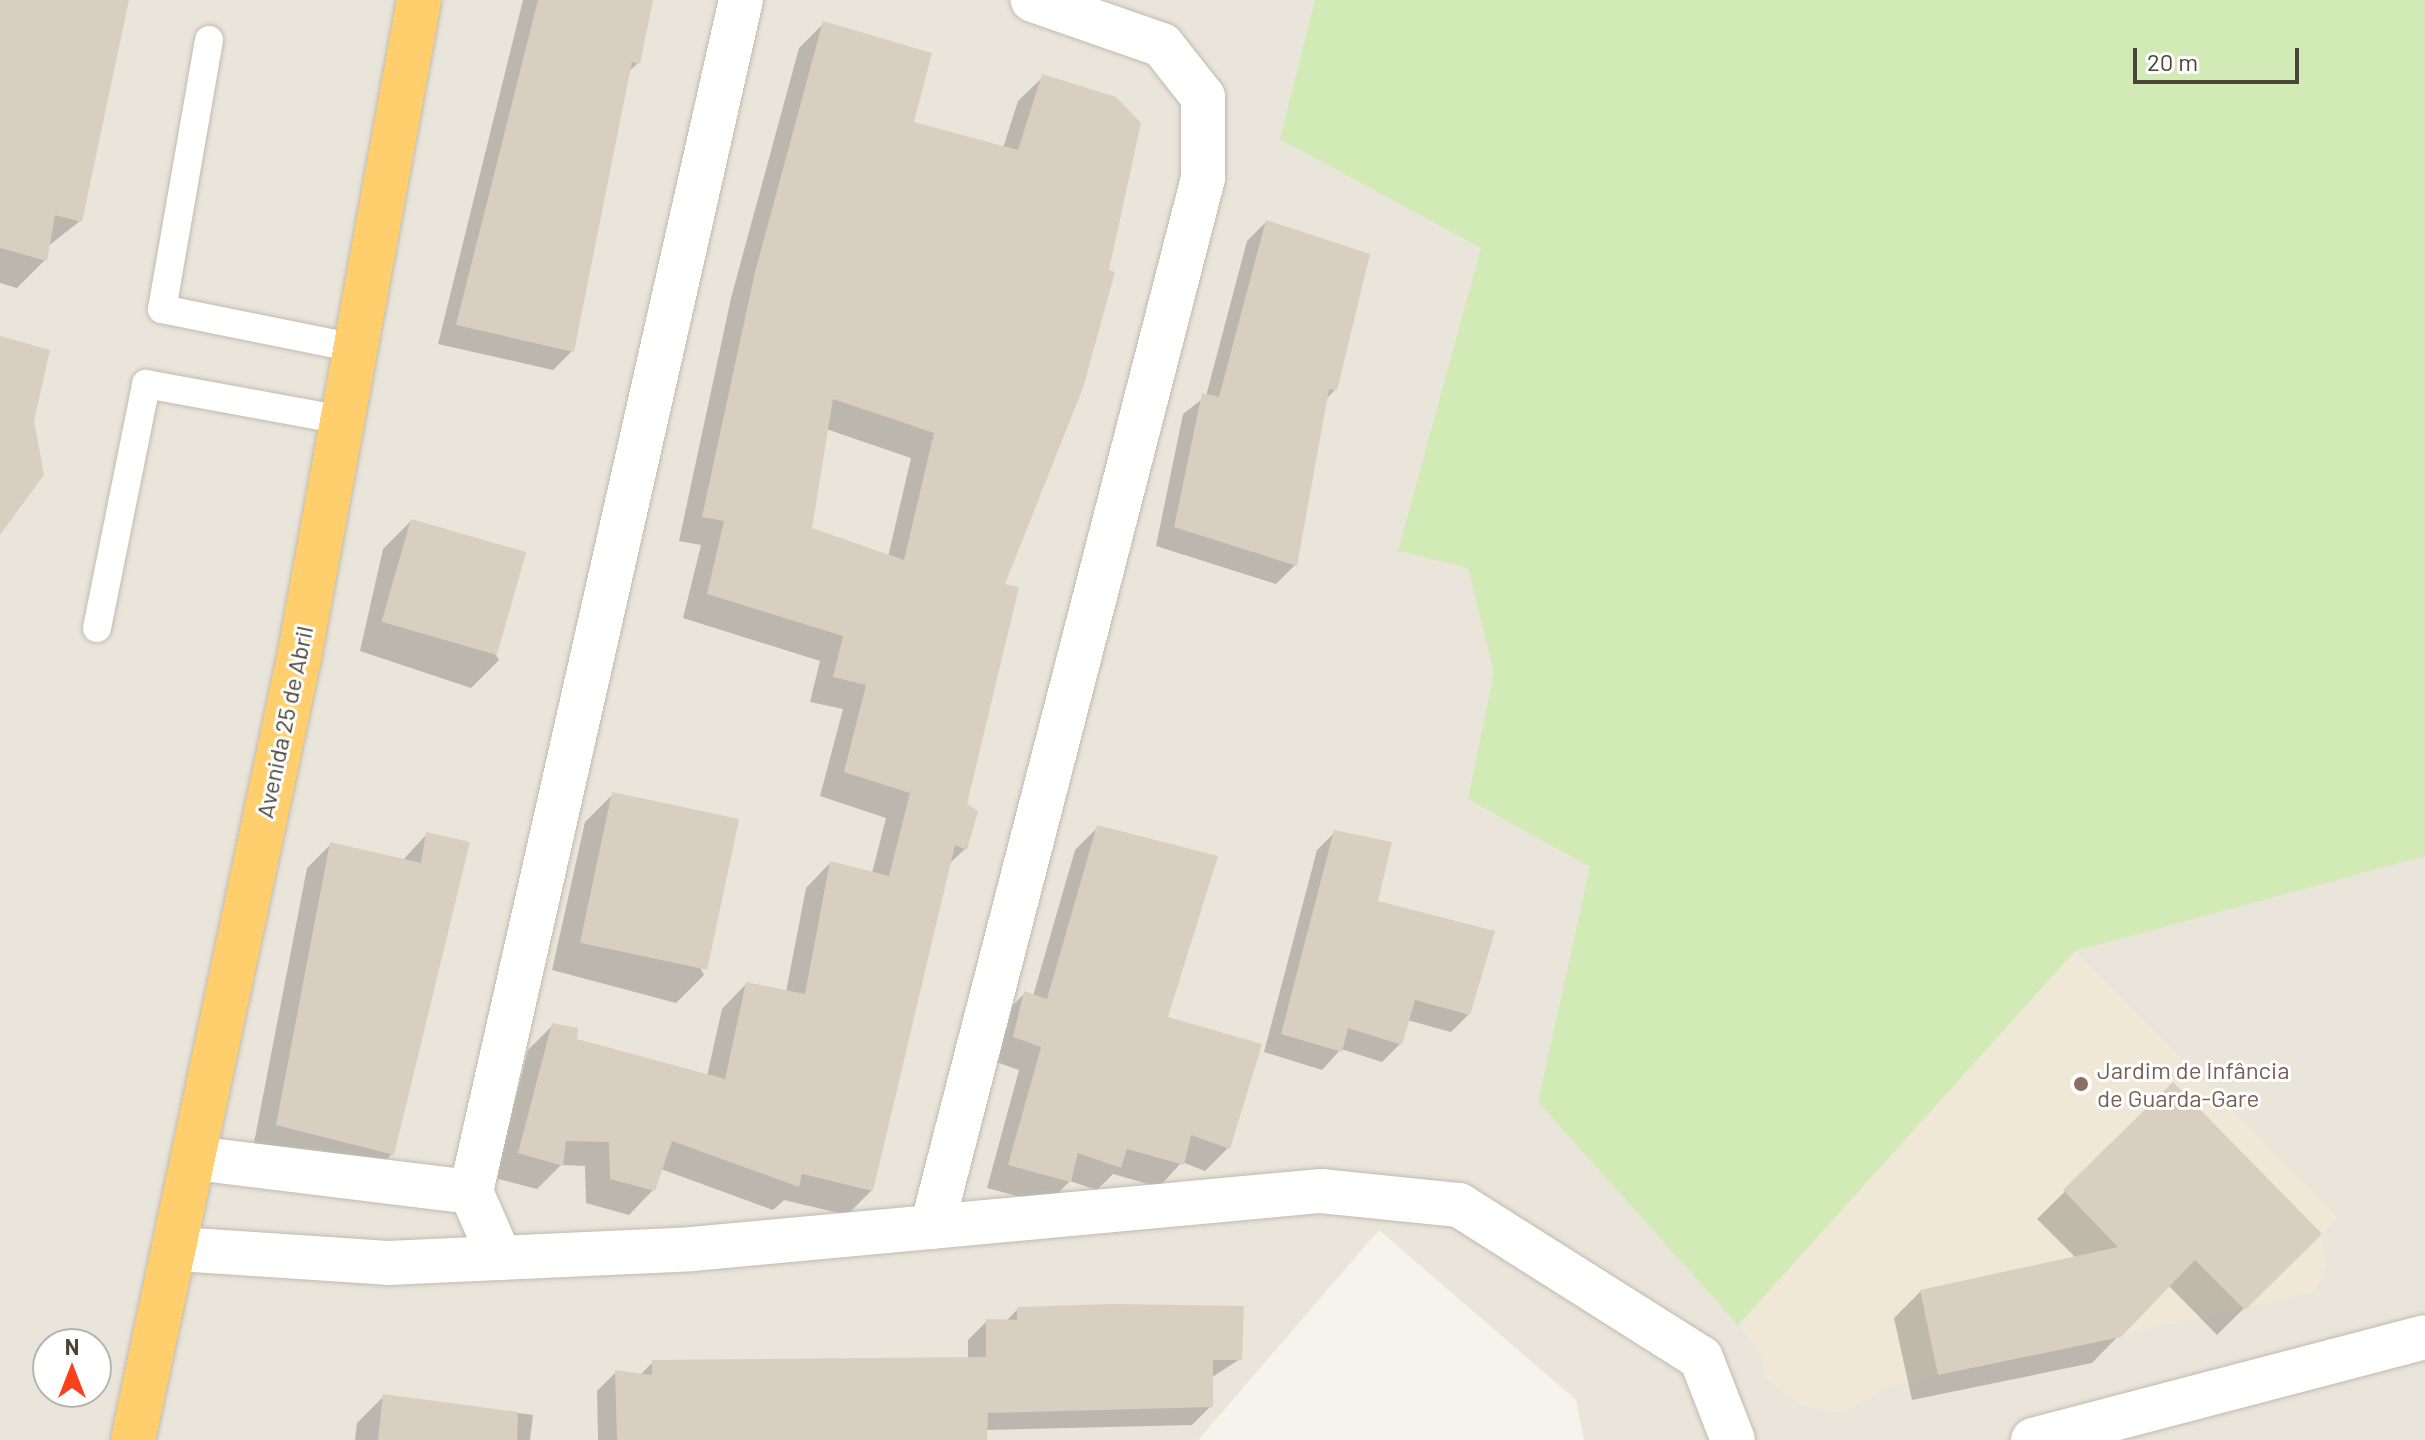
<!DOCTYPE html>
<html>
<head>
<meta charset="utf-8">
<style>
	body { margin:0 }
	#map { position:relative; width:2425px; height:1440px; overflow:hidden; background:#f6f3ec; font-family:Barlow,sans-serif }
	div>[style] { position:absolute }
	.residential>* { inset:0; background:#eae5da }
	.education>* { inset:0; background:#efe8d6 }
	.green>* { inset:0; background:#d2eab5 }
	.shadow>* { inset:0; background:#0003 }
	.building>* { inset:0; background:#d8cfc1; transform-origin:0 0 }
	.roads { filter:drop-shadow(0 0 2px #c2bbae) drop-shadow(0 0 2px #c2bbae) }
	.lane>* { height:28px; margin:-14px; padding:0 14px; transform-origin:14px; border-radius:14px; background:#fff }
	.street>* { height:44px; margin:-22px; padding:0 22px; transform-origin:22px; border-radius:22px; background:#fff }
	.highway>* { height:44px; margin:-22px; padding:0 22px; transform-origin:22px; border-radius:22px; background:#ffcf6e }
	.dots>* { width:22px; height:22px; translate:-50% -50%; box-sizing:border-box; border:4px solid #fff; border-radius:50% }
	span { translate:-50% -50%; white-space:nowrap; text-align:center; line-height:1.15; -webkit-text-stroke:6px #fff; paint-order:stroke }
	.street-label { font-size:24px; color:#4b4439 }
	.education-label { font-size:24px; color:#785e54 }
	.left { translate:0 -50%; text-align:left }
	.north { position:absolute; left:32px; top:1328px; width:80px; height:80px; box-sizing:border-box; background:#fff; border:2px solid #b7b4b0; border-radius:50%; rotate:0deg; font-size:22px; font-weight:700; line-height:32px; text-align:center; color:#4b4439 }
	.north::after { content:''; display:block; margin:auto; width:28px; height:36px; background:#fc3f1d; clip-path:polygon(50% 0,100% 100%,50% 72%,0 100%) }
	.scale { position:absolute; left:2133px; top:48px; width:166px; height:36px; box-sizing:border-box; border:4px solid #4b4439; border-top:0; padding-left:10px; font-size:24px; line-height:28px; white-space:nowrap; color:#4b4439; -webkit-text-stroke:6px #fff; paint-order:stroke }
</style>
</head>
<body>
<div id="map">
	<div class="residential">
		<div style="clip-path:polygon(evenodd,0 0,2425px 0,2425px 1440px,1584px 1440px,1576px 1400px,1379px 1230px,1198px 1440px,0 1440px,0 0,48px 1344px,96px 1344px,96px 1392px,48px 1392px,48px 1344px)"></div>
	</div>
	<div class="education">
		<div style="clip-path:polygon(2075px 951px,2338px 1217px,2322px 1234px,2326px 1266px,2315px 1292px,1889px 1386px,1842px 1413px,1799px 1405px,1765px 1377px,1761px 1354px,1738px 1325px)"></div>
	</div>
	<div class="green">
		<div style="clip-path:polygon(1315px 0,2425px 0,2425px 856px,2075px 951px,1738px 1325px,1538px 1102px,1590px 867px,1468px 799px,1494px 673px,1468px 568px,1398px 551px,1481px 248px,1280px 139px)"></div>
	</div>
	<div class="shadow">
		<div style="clip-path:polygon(0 0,127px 0,80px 221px,47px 247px,45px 260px,17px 288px,0 283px)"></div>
		<div style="clip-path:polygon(523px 0,651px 0,638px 63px,627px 73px,572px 351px,553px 370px,438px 344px)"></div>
		<div style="clip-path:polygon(evenodd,823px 24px,912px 123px,1003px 148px,1018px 101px,1043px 77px,1002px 585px,964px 805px,965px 849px,948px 865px,872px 1190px,847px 1215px,784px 1200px,773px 1210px,661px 1169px,653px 1190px,629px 1215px,586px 1203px,585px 1166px,561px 1165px,537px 1189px,495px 1178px,528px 1050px,553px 1025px,575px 1040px,707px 1076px,722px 1009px,746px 984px,786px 992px,806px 888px,830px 863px,872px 873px,886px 818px,820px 796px,843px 709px,810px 702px,820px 661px,683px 618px,701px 545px,679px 541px,731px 298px,799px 48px,823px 24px,826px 429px,911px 458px,888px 557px,810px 529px,826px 429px)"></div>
		<div style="clip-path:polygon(1266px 222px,1335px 390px,1324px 401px,1295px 565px,1276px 584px,1156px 546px,1183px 414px,1206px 396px,1247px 241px)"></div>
		<div style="clip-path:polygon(411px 521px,499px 660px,471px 688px,360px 651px,383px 549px)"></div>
		<div style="clip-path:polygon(613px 794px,704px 975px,676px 1003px,552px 970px,585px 822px)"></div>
		<div style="clip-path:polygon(1098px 827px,1165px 1018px,1228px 1148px,1205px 1171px,1182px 1162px,1159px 1187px,1113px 1174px,1097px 1190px,1070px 1181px,1047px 1204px,987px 1188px,1019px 1070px,991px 1060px,1002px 1016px,1024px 994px,1033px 996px,1075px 850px)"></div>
		<div style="clip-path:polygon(1335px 832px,1375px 903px,1469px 1014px,1451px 1032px,1407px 1020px,1400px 1044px,1382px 1062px,1341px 1049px,1322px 1070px,1264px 1052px,1317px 850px)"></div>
		<div style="clip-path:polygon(427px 834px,392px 1154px,368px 1178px,253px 1148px,307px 868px,331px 844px,402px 861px)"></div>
		<div style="clip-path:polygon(2173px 1085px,2319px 1234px,2217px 1335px,2168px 1285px,2092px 1363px,1912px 1400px,1894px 1318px,1921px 1291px,2076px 1258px,2037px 1219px)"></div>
		<div style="clip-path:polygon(1018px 1309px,1240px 1359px,1211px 1378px,1211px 1406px,1192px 1425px,985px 1430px,985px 1440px,598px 1440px,597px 1391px,616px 1372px,640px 1375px,653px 1362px,968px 1360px,968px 1340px,987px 1321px,1005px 1322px)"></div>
		<div style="clip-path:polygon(384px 1396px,533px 1415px,530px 1440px,355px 1440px,357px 1423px)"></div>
	</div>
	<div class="building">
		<div style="clip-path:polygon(0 0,129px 0,82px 222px,55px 215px,47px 261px,0 248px)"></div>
		<div style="clip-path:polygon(538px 0,653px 0,640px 64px,632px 62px,574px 352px,456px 325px)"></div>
		<div style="clip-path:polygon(evenodd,823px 21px,932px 53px,914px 122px,1018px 150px,1042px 74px,1116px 97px,1141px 123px,1109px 270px,1115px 272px,1083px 388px,1005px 584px,1019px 587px,967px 804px,978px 811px,967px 850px,955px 845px,873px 1191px,802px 1174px,799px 1187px,672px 1141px,655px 1191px,610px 1179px,609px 1142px,566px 1141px,563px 1166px,518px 1153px,552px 1023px,578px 1028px,577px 1039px,725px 1079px,746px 982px,805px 994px,830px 861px,889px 876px,910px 793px,844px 772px,866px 685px,833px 677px,843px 636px,707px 594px,724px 521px,702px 517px,755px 272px,823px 21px,833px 399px,934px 433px,904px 560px,812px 528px,833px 399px)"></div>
		<div style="clip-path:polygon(1266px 220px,1370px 254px,1337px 391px,1329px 389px,1297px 566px,1174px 527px,1202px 393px,1219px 397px)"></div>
		<div style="clip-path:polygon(0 336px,50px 350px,34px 421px,44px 475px,0 535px)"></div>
		<div style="left:411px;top:519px;width:120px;height:107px;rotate:16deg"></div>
		<div style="left:612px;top:792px;width:130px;height:154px;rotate:12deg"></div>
		<div style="clip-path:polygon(1097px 825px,1218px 856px,1168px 1017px,1262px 1044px,1230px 1149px,1191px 1135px,1184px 1165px,1127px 1149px,1121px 1168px,1078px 1153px,1071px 1182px,1008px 1165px,1041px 1047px,1013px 1037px,1024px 991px,1047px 999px)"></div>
		<div style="clip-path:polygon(1334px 830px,1392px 842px,1378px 901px,1495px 931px,1470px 1015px,1415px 1000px,1402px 1045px,1348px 1028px,1342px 1052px,1281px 1034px)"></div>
		<div style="clip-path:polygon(426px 832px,470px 842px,394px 1155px,276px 1125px,330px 842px,421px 863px)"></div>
		<div style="clip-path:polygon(2173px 1082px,2322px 1234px,2245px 1310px,2195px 1260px,2121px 1337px,1938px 1375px,1920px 1290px,2118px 1247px,2063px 1190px)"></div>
		<div style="clip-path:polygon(1113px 1304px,1244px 1306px,1242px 1360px,1213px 1360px,1213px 1407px,988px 1413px,987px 1440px,617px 1440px,615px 1370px,652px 1375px,652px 1360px,986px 1357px,986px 1319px,1017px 1320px,1017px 1307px)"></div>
		<div style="clip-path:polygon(383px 1394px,518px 1412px,517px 1440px,378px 1440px)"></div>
	</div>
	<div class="roads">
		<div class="lane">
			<div style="left:209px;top:40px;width:273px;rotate:99.9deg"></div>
			<div style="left:162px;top:309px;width:198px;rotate:11.4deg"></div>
			<div style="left:97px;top:628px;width:249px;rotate:-78.6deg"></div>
			<div style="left:146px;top:384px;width:200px;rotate:10.4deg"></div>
		</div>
		<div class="street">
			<div style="left:194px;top:1158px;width:279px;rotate:7deg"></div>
			<div style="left:932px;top:1227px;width:1083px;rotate:-75.51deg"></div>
			<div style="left:1203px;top:178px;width:81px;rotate:-90deg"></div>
			<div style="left:1203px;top:97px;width:66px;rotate:-128.3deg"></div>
			<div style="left:1162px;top:45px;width:137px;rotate:-160.8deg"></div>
			<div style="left:178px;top:1249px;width:210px;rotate:3.8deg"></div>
			<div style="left:388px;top:1263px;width:304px;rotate:-2.6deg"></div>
			<div style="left:692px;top:1249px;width:632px;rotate:-5.27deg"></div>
			<div style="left:1321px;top:1191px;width:139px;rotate:5.8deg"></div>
			<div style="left:1459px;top:1205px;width:286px;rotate:32.3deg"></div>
			<div style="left:1701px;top:1358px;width:88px;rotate:68.7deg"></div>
			<div style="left:500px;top:1258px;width:72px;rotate:-113.7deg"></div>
			<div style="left:471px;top:1192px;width:1222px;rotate:-77.24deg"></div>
			<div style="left:2033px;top:1440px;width:405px;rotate:-14.7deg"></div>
		</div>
		<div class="highway">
			<div style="left:133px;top:1440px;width:799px;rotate:-78.02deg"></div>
			<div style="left:299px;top:658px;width:669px;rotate:-79.66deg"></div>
		</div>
	</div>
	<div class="dots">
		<div style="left:2081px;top:1084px;background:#8d6e63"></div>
	</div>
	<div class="street-label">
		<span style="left:284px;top:722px;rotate:-78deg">Avenida 25 de Abril</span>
	</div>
	<div class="education-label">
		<span class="left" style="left:2097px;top:1084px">Jardim de Infância<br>de Guarda-Gare</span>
	</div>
	<div class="north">N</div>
	<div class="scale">20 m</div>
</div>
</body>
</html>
